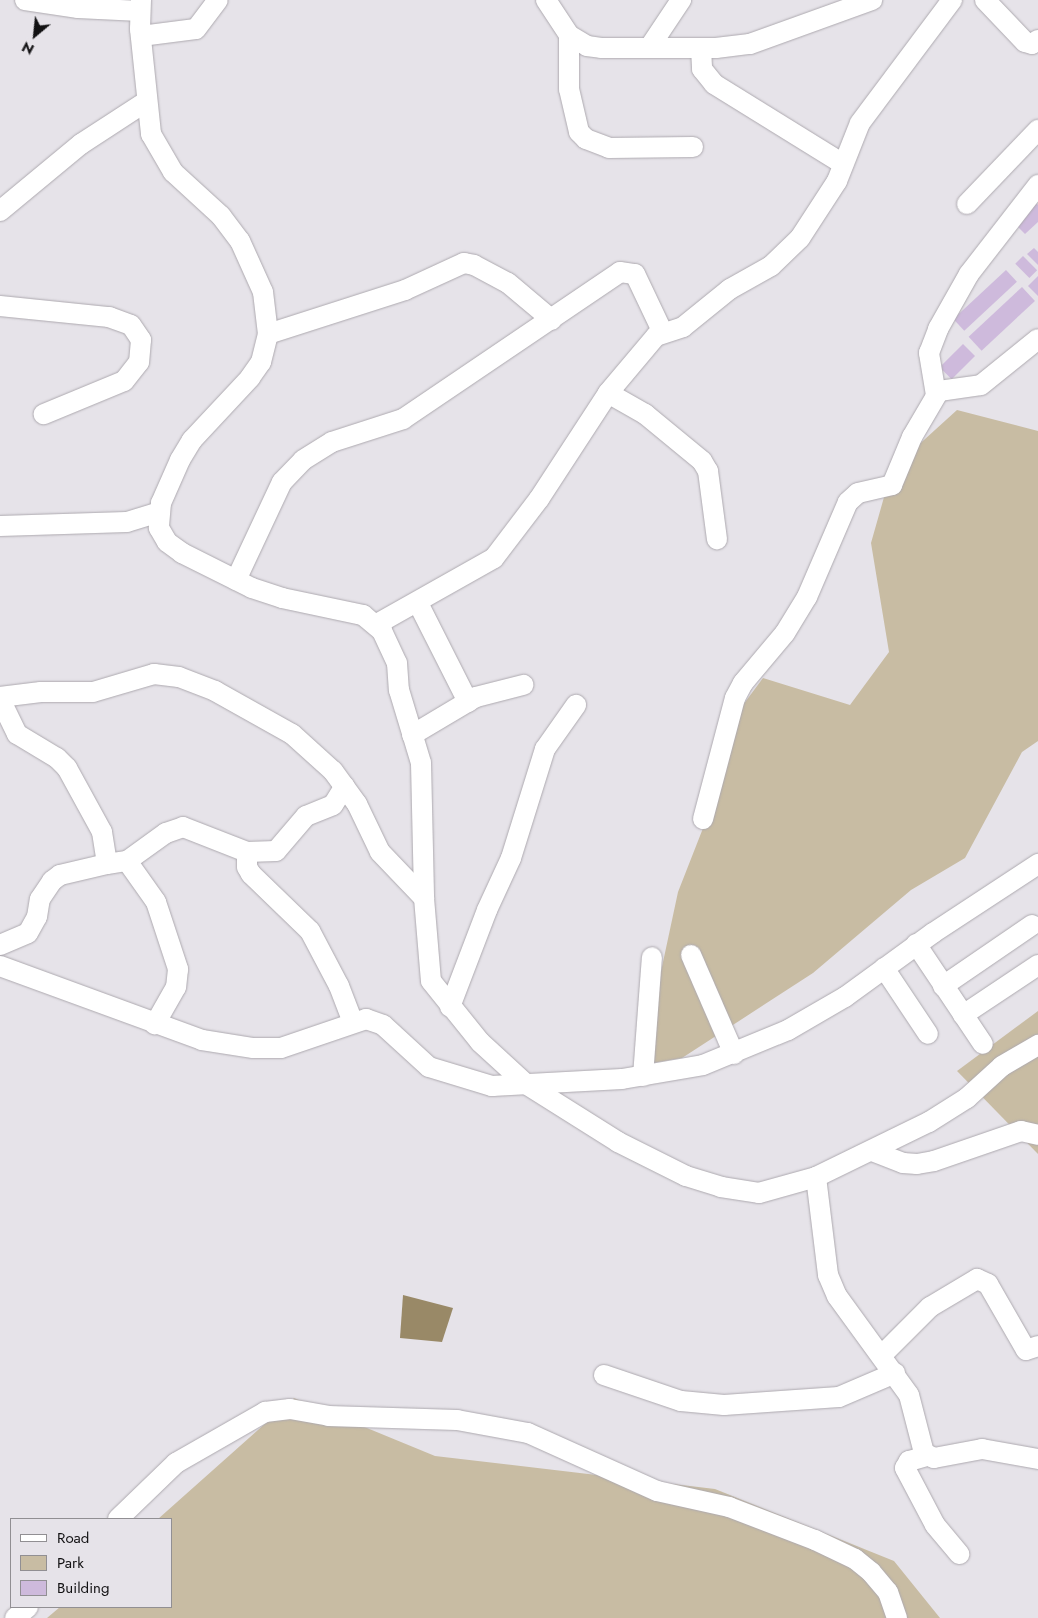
<!DOCTYPE html>
<html>
<head>
<meta charset="utf-8">
<style>
	body { margin:0 }
	#map { position:relative; width:1038px; height:1618px; overflow:hidden; background:#e6e3e9; font-family:Jost,sans-serif }
	div>[style] { position:absolute }
	.green>* { inset:0; background:#c8bca3 }
	.water>* { inset:0; background:#998967 }
	.building>* { inset:0; background:#cebadc; transform-origin:0 0 }
	.roads { filter:drop-shadow(0 0 1px #ada9af) drop-shadow(0 0 1px #ada9af) }
	.street>* { height:20px; margin:-10px; padding:0 10px; transform-origin:10px; border-radius:10px; background:#fff }
	span { translate:-50% -50%; white-space:nowrap; text-align:center; line-height:1.15; -webkit-text-stroke:4px #e6e3e9; paint-order:stroke }
	.legend { position:absolute; left:10px; top:1518px; width:162px; height:90px; box-sizing:border-box; background:#e6e3e9; border:1px solid #918f93; margin:0; padding:6px 9px; list-style:none; font-size:15px; color:#121113 }
	.legend li { display:flex; align-items:center; gap:10px; height:25px }
	.legend b { width:25px; border:1px solid #918f93 }
	.north { position:absolute; left:10px; top:10px; width:50px; height:50px; -webkit-text-stroke:4px #e6e3e9; paint-order:stroke; rotate:208deg; font-size:14px; font-weight:700; line-height:20px; text-align:center; color:#121113 }
	.north::after { content:''; display:block; margin:auto; width:18px; height:22px; background:#121113; clip-path:polygon(50% 0,100% 100%,50% 72%,0 100%) }
</style>
</head>
<body>
<div id="map">
	<div class="green">
		<div style="clip-path:polygon(957px 410px,1038px 431px,1038px 741px,1022px 752px,965px 858px,911px 890px,813px 973px,682px 1058px,641px 1065px,678px 892px,707px 818px,737px 713px,763px 678px,850px 705px,889px 652px,871px 543px,892px 469px)"></div>
		<div style="clip-path:polygon(1038px 1011px,1038px 1154px,957px 1071px)"></div>
		<div style="clip-path:polygon(294px 1398px,435px 1456px,715px 1489px,894px 1561px,940px 1618px,47px 1618px,60px 1607px,171px 1607px,171px 1519px,158px 1519px)"></div>
	</div>
	<div class="water">
		<div style="clip-path:polygon(403px 1295px,453px 1308px,442px 1342px,400px 1338px)"></div>
	</div>
	<div class="building">
		<div style="clip-path:polygon(1035px 202px,1038px 205px,1038px 222px,1025px 234px,1013px 222px)"></div>
		<div style="clip-path:polygon(1034px 248px,1038px 252px,1038px 265px,1027px 254px)"></div>
		<div style="left:1023px;top:256px;width:20px;height:11px;rotate:45deg"></div>
		<div style="left:1006px;top:270px;width:16px;height:72px;rotate:47deg"></div>
		<div style="clip-path:polygon(1038px 276px,1038px 296px,1028px 286px)"></div>
		<div style="left:1022px;top:287px;width:19px;height:73px;rotate:47deg"></div>
		<div style="left:963px;top:344px;width:17px;height:33px;rotate:45deg"></div>
	</div>
	<div class="roads">
		<div class="street">
			<div style="left:25px;top:0;width:54px;rotate:8.6deg"></div>
			<div style="left:78px;top:8px;width:62px;rotate:2.8deg"></div>
			<div style="left:141px;top:0;width:29px;rotate:92deg"></div>
			<div style="left:140px;top:29px;width:106px;rotate:84deg"></div>
			<div style="left:151px;top:134px;width:44px;rotate:59.9deg"></div>
			<div style="left:173px;top:172px;width:65px;rotate:42.5deg"></div>
			<div style="left:221px;top:216px;width:31px;rotate:53deg"></div>
			<div style="left:240px;top:241px;width:56px;rotate:65.7deg"></div>
			<div style="left:263px;top:292px;width:42px;rotate:83.2deg"></div>
			<div style="left:268px;top:334px;width:29px;rotate:104deg"></div>
			<div style="left:261px;top:362px;width:19px;rotate:125deg"></div>
			<div style="left:250px;top:378px;width:85px;rotate:133.1deg"></div>
			<div style="left:192px;top:440px;width:23px;rotate:121deg"></div>
			<div style="left:180px;top:460px;width:47px;rotate:113.8deg"></div>
			<div style="left:161px;top:503px;width:25px;rotate:95deg"></div>
			<div style="left:159px;top:528px;width:16px;rotate:60deg"></div>
			<div style="left:167px;top:542px;width:19px;rotate:36deg"></div>
			<div style="left:182px;top:553px;width:78px;rotate:26.6deg"></div>
			<div style="left:252px;top:588px;width:32px;rotate:18deg"></div>
			<div style="left:282px;top:598px;width:83px;rotate:11.9deg"></div>
			<div style="left:363px;top:615px;width:25px;rotate:40deg"></div>
			<div style="left:382px;top:631px;width:35px;rotate:65deg"></div>
			<div style="left:397px;top:663px;width:27px;rotate:86deg"></div>
			<div style="left:399px;top:690px;width:76px;rotate:73.2deg"></div>
			<div style="left:421px;top:763px;width:135px;rotate:88.7deg"></div>
			<div style="left:424px;top:898px;width:83px;rotate:85.2deg"></div>
			<div style="left:431px;top:981px;width:78px;rotate:51.2deg"></div>
			<div style="left:480px;top:1042px;width:62px;rotate:42.4deg"></div>
			<div style="left:526px;top:1084px;width:109px;rotate:32.2deg"></div>
			<div style="left:618px;top:1142px;width:76px;rotate:26.6deg"></div>
			<div style="left:686px;top:1176px;width:37px;rotate:17deg"></div>
			<div style="left:721px;top:1187px;width:38px;rotate:9deg"></div>
			<div style="left:759px;top:1193px;width:59px;rotate:-15.7deg"></div>
			<div style="left:816px;top:1177px;width:126px;rotate:-26deg"></div>
			<div style="left:929px;top:1122px;width:45px;rotate:-32.3deg"></div>
			<div style="left:967px;top:1098px;width:47px;rotate:-42.4deg"></div>
			<div style="left:1002px;top:1066px;width:42px;rotate:-30.3deg"></div>
			<div style="left:546px;top:0;width:42px;rotate:56.7deg"></div>
			<div style="left:569px;top:35px;width:21px;rotate:31deg"></div>
			<div style="left:587px;top:46px;width:14px;rotate:8deg"></div>
			<div style="left:601px;top:48px;width:115px"></div>
			<div style="left:716px;top:48px;width:34px;rotate:-7deg"></div>
			<div style="left:750px;top:44px;width:130px;rotate:-19.8deg"></div>
			<div style="left:985px;top:0;width:58px;rotate:46.4deg"></div>
			<div style="left:1025px;top:42px;width:7px;rotate:16deg"></div>
			<div style="left:1032px;top:44px;width:7px;rotate:-34deg"></div>
			<div style="left:569px;top:35px;width:54px;rotate:90deg"></div>
			<div style="left:569px;top:89px;width:44px;rotate:76.9deg"></div>
			<div style="left:579px;top:132px;width:10px;rotate:45deg"></div>
			<div style="left:586px;top:139px;width:25px;rotate:21deg"></div>
			<div style="left:609px;top:148px;width:84px;rotate:-0.7deg"></div>
			<div style="left:141px;top:36px;width:55px;rotate:-7.3deg"></div>
			<div style="left:196px;top:29px;width:36px;rotate:-53deg"></div>
			<div style="left:649px;top:48px;width:58px;rotate:-56.3deg"></div>
			<div style="left:701px;top:48px;width:21px;rotate:87deg"></div>
			<div style="left:702px;top:69px;width:19px;rotate:51deg"></div>
			<div style="left:714px;top:84px;width:152px;rotate:31.8deg"></div>
			<div style="left:967px;top:204px;width:103px;rotate:-46.2deg"></div>
			<div style="left:0;top:211px;width:105px;rotate:-39.6deg"></div>
			<div style="left:81px;top:144px;width:79px;rotate:-33.1deg"></div>
			<div style="left:0;top:306px;width:110px;rotate:5.8deg"></div>
			<div style="left:109px;top:317px;width:23px;rotate:20deg"></div>
			<div style="left:131px;top:325px;width:18px;rotate:56deg"></div>
			<div style="left:141px;top:340px;width:22px;rotate:95deg"></div>
			<div style="left:139px;top:362px;width:24px;rotate:128deg"></div>
			<div style="left:124px;top:381px;width:87px;rotate:157.6deg"></div>
			<div style="left:268px;top:334px;width:144px;rotate:-17.8deg"></div>
			<div style="left:405px;top:290px;width:65px;rotate:-24.6deg"></div>
			<div style="left:464px;top:263px;width:10px;rotate:11deg"></div>
			<div style="left:474px;top:265px;width:38px;rotate:28deg"></div>
			<div style="left:508px;top:283px;width:57px;rotate:40.1deg"></div>
			<div style="left:608px;top:393px;width:43px;rotate:29.6deg"></div>
			<div style="left:645px;top:414px;width:74px;rotate:39.5deg"></div>
			<div style="left:702px;top:461px;width:12px;rotate:59deg"></div>
			<div style="left:708px;top:471px;width:69px;rotate:82.5deg"></div>
			<div style="left:936px;top:395px;width:43px;rotate:-99.5deg"></div>
			<div style="left:929px;top:353px;width:26px;rotate:-69deg"></div>
			<div style="left:938px;top:329px;width:63px;rotate:-60.6deg"></div>
			<div style="left:969px;top:274px;width:113px;rotate:-52.2deg"></div>
			<div style="left:0;top:526px;width:127px;rotate:-1.8deg"></div>
			<div style="left:127px;top:522px;width:34px;rotate:-17deg"></div>
			<div style="left:236px;top:580px;width:108px;rotate:-64.9deg"></div>
			<div style="left:282px;top:482px;width:30px;rotate:-46deg"></div>
			<div style="left:303px;top:460px;width:34px;rotate:-32deg"></div>
			<div style="left:332px;top:442px;width:75px;rotate:-17.9deg"></div>
			<div style="left:403px;top:419px;width:262px;rotate:-34.1deg"></div>
			<div style="left:620px;top:272px;width:15px;rotate:8deg"></div>
			<div style="left:635px;top:274px;width:65px;rotate:64.6deg"></div>
			<div style="left:418px;top:603px;width:111px;rotate:63.2deg"></div>
			<div style="left:377px;top:624px;width:134px;rotate:-29.4deg"></div>
			<div style="left:494px;top:558px;width:74px;rotate:-52.7deg"></div>
			<div style="left:539px;top:499px;width:126px;rotate:-56.9deg"></div>
			<div style="left:608px;top:393px;width:75px;rotate:-49.9deg"></div>
			<div style="left:656px;top:336px;width:28px;rotate:-18deg"></div>
			<div style="left:683px;top:327px;width:60px;rotate:-39deg"></div>
			<div style="left:730px;top:289px;width:47px;rotate:-29.3deg"></div>
			<div style="left:771px;top:266px;width:40px;rotate:-44deg"></div>
			<div style="left:800px;top:238px;width:68px;rotate:-57deg"></div>
			<div style="left:837px;top:181px;width:62px;rotate:-68.4deg"></div>
			<div style="left:860px;top:123px;width:154px;rotate:-53.2deg"></div>
			<div style="left:0;top:697px;width:41px;rotate:-7deg"></div>
			<div style="left:41px;top:692px;width:52px"></div>
			<div style="left:93px;top:692px;width:64px;rotate:-16.4deg"></div>
			<div style="left:154px;top:674px;width:25px;rotate:7deg"></div>
			<div style="left:179px;top:677px;width:39px;rotate:21deg"></div>
			<div style="left:215px;top:691px;width:88px;rotate:29.2deg"></div>
			<div style="left:292px;top:734px;width:55px;rotate:42.1deg"></div>
			<div style="left:333px;top:771px;width:41px;rotate:54deg"></div>
			<div style="left:357px;top:804px;width:53px;rotate:64.4deg"></div>
			<div style="left:380px;top:852px;width:64px;rotate:46.3deg"></div>
			<div style="left:0;top:699px;width:39px;rotate:64deg"></div>
			<div style="left:17px;top:734px;width:47px;rotate:31deg"></div>
			<div style="left:57px;top:758px;width:14px;rotate:45deg"></div>
			<div style="left:67px;top:768px;width:73px;rotate:61.3deg"></div>
			<div style="left:102px;top:832px;width:32px;rotate:81deg"></div>
			<div style="left:107px;top:864px;width:20px;rotate:-9deg"></div>
			<div style="left:127px;top:861px;width:48px;rotate:-35.7deg"></div>
			<div style="left:166px;top:833px;width:18px;rotate:-19deg"></div>
			<div style="left:183px;top:827px;width:69px;rotate:21.3deg"></div>
			<div style="left:247px;top:852px;width:29px;rotate:-2deg"></div>
			<div style="left:276px;top:851px;width:46px;rotate:-49.4deg"></div>
			<div style="left:306px;top:816px;width:29px;rotate:-22deg"></div>
			<div style="left:333px;top:805px;width:22px;rotate:-58deg"></div>
			<div style="left:412px;top:735px;width:74px;rotate:-30.7deg"></div>
			<div style="left:476px;top:697px;width:49px;rotate:-14.3deg"></div>
			<div style="left:703px;top:819px;width:125px;rotate:-75.2deg"></div>
			<div style="left:735px;top:698px;width:17px;rotate:-62deg"></div>
			<div style="left:743px;top:683px;width:65px;rotate:-50deg"></div>
			<div style="left:785px;top:633px;width:42px;rotate:-58.6deg"></div>
			<div style="left:807px;top:597px;width:103px;rotate:-66.7deg"></div>
			<div style="left:848px;top:502px;width:13px;rotate:-42deg"></div>
			<div style="left:858px;top:493px;width:35px;rotate:-13deg"></div>
			<div style="left:892px;top:485px;width:52px;rotate:-67.4deg"></div>
			<div style="left:912px;top:437px;width:53px;rotate:-59.6deg"></div>
			<div style="left:939px;top:391px;width:42px;rotate:-8.1deg"></div>
			<div style="left:981px;top:385px;width:73px;rotate:-38.9deg"></div>
			<div style="left:247px;top:852px;width:15px;rotate:90deg"></div>
			<div style="left:247px;top:867px;width:8px;rotate:60deg"></div>
			<div style="left:251px;top:874px;width:82px;rotate:44deg"></div>
			<div style="left:310px;top:931px;width:62px;rotate:62.2deg"></div>
			<div style="left:339px;top:986px;width:39px;rotate:69deg"></div>
			<div style="left:127px;top:861px;width:50px;rotate:54.7deg"></div>
			<div style="left:156px;top:902px;width:71px;rotate:71.8deg"></div>
			<div style="left:178px;top:969px;width:18px;rotate:96deg"></div>
			<div style="left:176px;top:987px;width:43px;rotate:119.6deg"></div>
			<div style="left:916px;top:944px;width:120px;rotate:56.2deg"></div>
			<div style="left:0;top:945px;width:30px;rotate:-23deg"></div>
			<div style="left:28px;top:933px;width:18px;rotate:-61deg"></div>
			<div style="left:37px;top:917px;width:18px;rotate:-81deg"></div>
			<div style="left:40px;top:899px;width:22px;rotate:-56deg"></div>
			<div style="left:52px;top:881px;width:10px;rotate:-37deg"></div>
			<div style="left:60px;top:875px;width:48px;rotate:-13.2deg"></div>
			<div style="left:691px;top:955px;width:108px;rotate:66.5deg"></div>
			<div style="left:0;top:966px;width:215px;rotate:20.1deg"></div>
			<div style="left:202px;top:1040px;width:52px;rotate:8.9deg"></div>
			<div style="left:253px;top:1048px;width:28px"></div>
			<div style="left:281px;top:1048px;width:90px;rotate:-18.8deg"></div>
			<div style="left:366px;top:1019px;width:18px;rotate:19deg"></div>
			<div style="left:383px;top:1025px;width:62px;rotate:42.4deg"></div>
			<div style="left:429px;top:1067px;width:66px;rotate:16.8deg"></div>
			<div style="left:492px;top:1086px;width:130px;rotate:-3.1deg"></div>
			<div style="left:622px;top:1079px;width:82px;rotate:-9.8deg"></div>
			<div style="left:703px;top:1065px;width:92px;rotate:-22.4deg"></div>
			<div style="left:788px;top:1030px;width:66px;rotate:-30.1deg"></div>
			<div style="left:845px;top:997px;width:109px;rotate:-36deg"></div>
			<div style="left:933px;top:933px;width:126px;rotate:-33.3deg"></div>
			<div style="left:884px;top:968px;width:79px;rotate:56.3deg"></div>
			<div style="left:943px;top:986px;width:108px;rotate:-34.4deg"></div>
			<div style="left:450px;top:1007px;width:104px;rotate:-69.1deg"></div>
			<div style="left:487px;top:910px;width:57px;rotate:-65.2deg"></div>
			<div style="left:511px;top:858px;width:114px;rotate:-72.7deg"></div>
			<div style="left:545px;top:749px;width:54px;rotate:-54.8deg"></div>
			<div style="left:963px;top:1015px;width:90px;rotate:-33.7deg"></div>
			<div style="left:643px;top:1076px;width:119px;rotate:-85.7deg"></div>
			<div style="left:872px;top:1151px;width:33px;rotate:21deg"></div>
			<div style="left:903px;top:1163px;width:14px;rotate:4deg"></div>
			<div style="left:917px;top:1164px;width:17px;rotate:-10deg"></div>
			<div style="left:934px;top:1161px;width:92px;rotate:-19deg"></div>
			<div style="left:1021px;top:1131px;width:17px;rotate:13deg"></div>
			<div style="left:816px;top:1177px;width:99px;rotate:83deg"></div>
			<div style="left:828px;top:1275px;width:23px;rotate:67deg"></div>
			<div style="left:837px;top:1296px;width:122px;rotate:54deg"></div>
			<div style="left:909px;top:1395px;width:60px;rotate:75.5deg"></div>
			<div style="left:924px;top:1453px;width:11px;rotate:27deg"></div>
			<div style="left:934px;top:1458px;width:49px;rotate:-10.6deg"></div>
			<div style="left:982px;top:1449px;width:57px;rotate:10.1deg"></div>
			<div style="left:882px;top:1355px;width:68px;rotate:-45deg"></div>
			<div style="left:930px;top:1307px;width:55px;rotate:-30.8deg"></div>
			<div style="left:977px;top:1279px;width:12px;rotate:24deg"></div>
			<div style="left:988px;top:1284px;width:76px;rotate:60.1deg"></div>
			<div style="left:1026px;top:1350px;width:13px;rotate:-18deg"></div>
			<div style="left:604px;top:1375px;width:81px;rotate:18.7deg"></div>
			<div style="left:681px;top:1401px;width:43px;rotate:5.3deg"></div>
			<div style="left:724px;top:1405px;width:115px;rotate:-4deg"></div>
			<div style="left:839px;top:1397px;width:61px;rotate:-23.2deg"></div>
			<div style="left:927px;top:1456px;width:19px;rotate:164deg"></div>
			<div style="left:909px;top:1461px;width:8px;rotate:120deg"></div>
			<div style="left:905px;top:1468px;width:64px;rotate:62.2deg"></div>
			<div style="left:935px;top:1525px;width:38px;rotate:50deg"></div>
			<div style="left:118px;top:1519px;width:81px;rotate:-44deg"></div>
			<div style="left:176px;top:1463px;width:103px;rotate:-29.8deg"></div>
			<div style="left:265px;top:1412px;width:25px;rotate:-7deg"></div>
			<div style="left:290px;top:1409px;width:39px;rotate:10deg"></div>
			<div style="left:328px;top:1416px;width:129px;rotate:1.8deg"></div>
			<div style="left:457px;top:1420px;width:72px;rotate:10.4deg"></div>
			<div style="left:528px;top:1433px;width:141px;rotate:24.2deg"></div>
			<div style="left:657px;top:1491px;width:74px;rotate:12.5deg"></div>
			<div style="left:729px;top:1507px;width:92px;rotate:21deg"></div>
			<div style="left:815px;top:1540px;width:44px;rotate:25.4deg"></div>
			<div style="left:855px;top:1559px;width:21px;rotate:39deg"></div>
			<div style="left:871px;top:1572px;width:26px;rotate:50deg"></div>
			<div style="left:888px;top:1592px;width:28px;rotate:71deg"></div>
			<div style="left:15px;top:1618px;width:17px;rotate:-40deg"></div>
		</div>
	</div>
	<ul class="legend">
	<li><b style="height:6px;background:#fff"></b>Road</li>
	<li><b style="height:14px;background:#c8bca3"></b>Park</li>
	<li><b style="height:14px;background:#cebadc"></b>Building</li>
	</ul>
	<div class="north">N</div>
</div>
</body>
</html>
